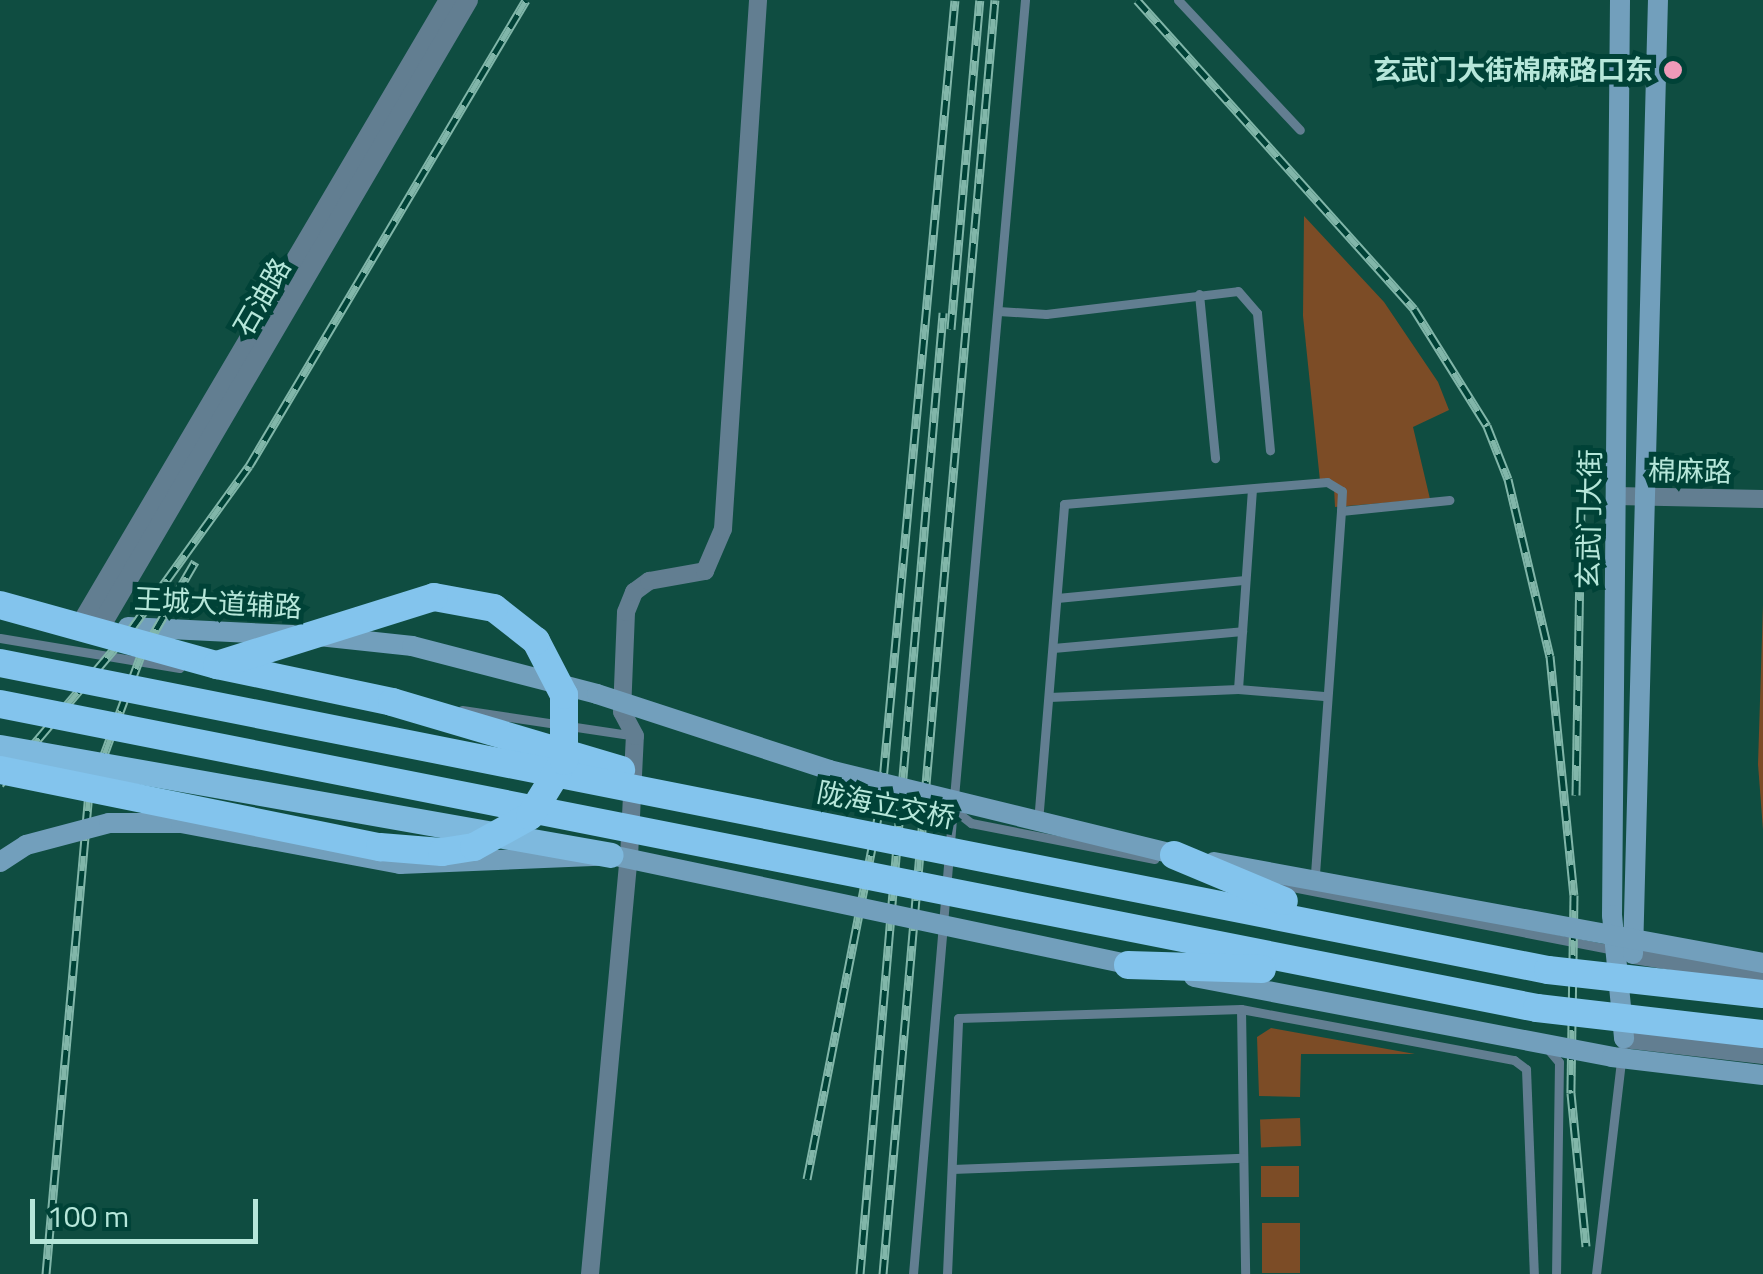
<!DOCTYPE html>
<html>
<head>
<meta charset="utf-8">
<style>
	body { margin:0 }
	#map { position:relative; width:1763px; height:1274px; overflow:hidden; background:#0f4d41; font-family:"Titillium Web","Noto Sans SC",sans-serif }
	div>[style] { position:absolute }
	.green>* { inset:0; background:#7c4c26; transform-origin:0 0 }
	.service>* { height:9px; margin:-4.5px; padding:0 4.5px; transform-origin:4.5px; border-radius:4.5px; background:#627e91 }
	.minor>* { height:18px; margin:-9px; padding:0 9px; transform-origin:9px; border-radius:9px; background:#627e91 }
	.tertiary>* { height:20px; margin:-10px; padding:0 10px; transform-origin:10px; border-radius:10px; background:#627e91 }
	.secondary>* { height:20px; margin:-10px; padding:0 10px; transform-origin:10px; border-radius:10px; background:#729fbc }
	.rail>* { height:9px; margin-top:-4.5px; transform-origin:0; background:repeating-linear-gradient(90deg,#004237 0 15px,#81b6a9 0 30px); box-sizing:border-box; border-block:2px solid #81b6a9 }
	.secondary-bridge>* { height:20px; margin:-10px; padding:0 10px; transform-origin:10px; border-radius:10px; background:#729fbc }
	.primary-bridge>* { height:25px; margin:-12.5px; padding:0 12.5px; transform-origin:12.5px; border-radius:12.5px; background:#7eb9de }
	.trunk-bridge>* { height:28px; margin:-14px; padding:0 14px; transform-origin:14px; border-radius:14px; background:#83c4ed }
	.dots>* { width:28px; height:28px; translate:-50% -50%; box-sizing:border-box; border:5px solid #004237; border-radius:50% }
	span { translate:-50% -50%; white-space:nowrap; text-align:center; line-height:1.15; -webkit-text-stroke:10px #004237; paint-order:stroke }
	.poi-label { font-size:28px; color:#b6e7da; font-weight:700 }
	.right { translate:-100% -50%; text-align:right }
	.street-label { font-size:28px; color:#b6e7da }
	.scale { position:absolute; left:30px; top:1199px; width:228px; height:45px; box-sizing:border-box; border:5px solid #b6e7da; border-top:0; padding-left:12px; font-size:30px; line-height:35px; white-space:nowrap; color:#b6e7da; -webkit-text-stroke:8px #004237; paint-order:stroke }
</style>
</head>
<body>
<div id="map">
	<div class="green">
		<div style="clip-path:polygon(1304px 216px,1384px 302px,1438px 382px,1449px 410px,1413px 427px,1430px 499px,1335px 507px,1334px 488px,1320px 481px,1303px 316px)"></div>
		<div style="clip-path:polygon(1763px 604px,1763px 830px,1758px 764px)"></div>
		<div style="clip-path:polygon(1271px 1028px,1415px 1054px,1301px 1054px,1300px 1097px,1259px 1096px,1257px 1037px)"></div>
		<div style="left:1300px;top:1118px;width:28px;height:40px;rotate:88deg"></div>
		<div style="left:1261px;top:1166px;width:38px;height:31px"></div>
		<div style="left:1300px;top:1223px;width:50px;height:38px;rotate:90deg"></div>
	</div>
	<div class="service">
		<div style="left:1025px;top:0;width:812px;rotate:95.09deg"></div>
		<div style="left:953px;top:809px;width:23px;rotate:38deg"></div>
		<div style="left:971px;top:823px;width:187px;rotate:11.1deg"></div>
		<div style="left:1178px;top:0;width:178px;rotate:46.8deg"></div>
		<div style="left:1199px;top:294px;width:165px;rotate:84.4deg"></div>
		<div style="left:998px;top:311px;width:48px;rotate:3.6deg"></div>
		<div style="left:1046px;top:314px;width:193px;rotate:-6.8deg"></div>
		<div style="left:1238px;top:291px;width:29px;rotate:49deg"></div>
		<div style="left:1257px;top:313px;width:138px;rotate:84.6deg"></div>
		<div style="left:1341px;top:511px;width:109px;rotate:-5.8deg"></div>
		<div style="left:1057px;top:598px;width:189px;rotate:-5.5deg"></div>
		<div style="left:0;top:638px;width:182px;rotate:9.5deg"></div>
		<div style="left:1053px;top:648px;width:190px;rotate:-5.1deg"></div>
		<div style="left:1238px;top:689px;width:200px;rotate:-86deg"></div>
		<div style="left:1049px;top:697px;width:189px;rotate:-2.4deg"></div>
		<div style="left:1238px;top:689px;width:86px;rotate:4.7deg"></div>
		<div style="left:462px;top:710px;width:175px;rotate:8.5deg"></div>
		<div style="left:1038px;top:822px;width:319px;rotate:-85.3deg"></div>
		<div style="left:1064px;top:504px;width:264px;rotate:-4.8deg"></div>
		<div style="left:1327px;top:482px;width:17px;rotate:31deg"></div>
		<div style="left:1342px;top:491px;width:20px;rotate:93deg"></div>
		<div style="left:1341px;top:511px;width:368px;rotate:94.1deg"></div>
		<div style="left:1272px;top:883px;width:349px;rotate:11.1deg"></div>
		<div style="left:1241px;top:1009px;width:265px;rotate:89.1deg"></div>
		<div style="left:1548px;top:1049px;width:17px;rotate:50deg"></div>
		<div style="left:1559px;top:1062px;width:212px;rotate:90.8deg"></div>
		<div style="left:952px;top:1169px;width:291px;rotate:-2.2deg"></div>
		<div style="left:913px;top:1274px;width:467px;rotate:-85.1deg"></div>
		<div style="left:947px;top:1274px;width:256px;rotate:-87.5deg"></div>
		<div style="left:958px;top:1018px;width:283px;rotate:-1.8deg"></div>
		<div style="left:1241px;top:1009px;width:278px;rotate:10.6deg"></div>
		<div style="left:1514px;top:1060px;width:15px;rotate:37deg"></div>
		<div style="left:1526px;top:1069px;width:205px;rotate:87.8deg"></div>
		<div style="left:1596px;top:1274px;width:240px;rotate:-83.3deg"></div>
	</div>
	<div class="minor">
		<div style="left:1616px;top:496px;width:147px;rotate:1.2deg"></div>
		<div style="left:590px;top:1274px;width:419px;rotate:-84.7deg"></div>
		<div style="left:629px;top:857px;width:121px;rotate:-87.2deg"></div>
		<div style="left:635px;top:736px;width:27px;rotate:-118deg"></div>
		<div style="left:622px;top:712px;width:100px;rotate:-87.7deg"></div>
		<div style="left:626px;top:612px;width:22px;rotate:-68deg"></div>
		<div style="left:634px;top:592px;width:19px;rotate:-36deg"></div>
		<div style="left:649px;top:581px;width:57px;rotate:-10.1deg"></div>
		<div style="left:705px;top:571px;width:46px;rotate:-66.8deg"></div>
		<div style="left:723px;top:529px;width:530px;rotate:-86.21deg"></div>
	</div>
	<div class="tertiary">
		<div style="left:84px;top:619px;width:719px;rotate:-59.47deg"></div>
		<div style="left:103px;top:622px;width:721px;rotate:-59.59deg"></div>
		<div style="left:1633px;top:954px;width:132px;rotate:9.2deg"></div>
		<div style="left:1624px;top:1038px;width:140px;rotate:6.6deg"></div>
	</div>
	<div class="secondary">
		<div style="left:1620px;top:0;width:915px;rotate:90.5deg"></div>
		<div style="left:1612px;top:915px;width:124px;rotate:84.4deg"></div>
		<div style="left:128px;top:627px;width:165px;rotate:2.8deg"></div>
		<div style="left:1633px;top:954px;width:954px;rotate:-88.5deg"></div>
	</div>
	<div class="rail">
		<div style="left:1137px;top:0;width:415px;rotate:48.1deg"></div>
		<div style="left:1414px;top:309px;width:138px;rotate:58deg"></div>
		<div style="left:1487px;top:426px;width:57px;rotate:68.4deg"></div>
		<div style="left:1508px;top:479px;width:182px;rotate:76.7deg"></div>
		<div style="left:1550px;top:656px;width:240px;rotate:84.3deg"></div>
		<div style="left:1574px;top:895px;width:198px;rotate:90.9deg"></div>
		<div style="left:1571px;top:1093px;width:154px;rotate:84.4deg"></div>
		<div style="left:951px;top:329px;width:330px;rotate:-85deg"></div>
		<div style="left:0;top:784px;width:204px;rotate:-49.8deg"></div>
		<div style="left:132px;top:628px;width:200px;rotate:-54.2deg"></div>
		<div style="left:249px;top:466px;width:542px;rotate:-59.27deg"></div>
		<div style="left:1576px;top:795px;width:282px;rotate:-89deg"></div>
		<div style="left:807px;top:1179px;width:384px;rotate:-78.9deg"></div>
		<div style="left:881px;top:802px;width:805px;rotate:-84.73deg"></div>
		<div style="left:46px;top:1274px;width:481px;rotate:-84.9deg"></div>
		<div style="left:89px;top:795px;width:149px;rotate:-69.6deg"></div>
		<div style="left:141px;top:655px;width:108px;rotate:-59.9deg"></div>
		<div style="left:860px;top:1274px;width:965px;rotate:-85.06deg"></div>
		<div style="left:883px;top:1274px;width:1279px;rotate:-84.98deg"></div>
	</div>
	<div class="secondary-bridge">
		<div style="left:319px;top:636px;width:94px;rotate:6.1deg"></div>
		<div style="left:412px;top:646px;width:191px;rotate:14.5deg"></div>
		<div style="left:597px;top:694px;width:244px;rotate:18.1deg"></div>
		<div style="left:829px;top:770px;width:367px;rotate:13.7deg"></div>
		<div style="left:0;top:862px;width:31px;rotate:-33deg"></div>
		<div style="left:26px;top:845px;width:86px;rotate:-14.8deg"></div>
		<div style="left:109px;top:823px;width:72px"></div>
		<div style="left:181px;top:823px;width:223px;rotate:10.6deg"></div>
		<div style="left:400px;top:864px;width:211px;rotate:-2.4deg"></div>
		<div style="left:611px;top:855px;width:542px;rotate:11.93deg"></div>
		<div style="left:1214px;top:862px;width:558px;rotate:10.42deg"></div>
		<div style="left:1194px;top:977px;width:426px;rotate:10.8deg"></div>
		<div style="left:1612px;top:1057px;width:152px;rotate:6.8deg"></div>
	</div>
	<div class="primary-bridge">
		<div style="left:0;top:747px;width:620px;rotate:10.02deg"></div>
	</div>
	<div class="trunk-bridge">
		<div style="left:0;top:605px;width:225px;rotate:15.5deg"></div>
		<div style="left:217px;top:665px;width:179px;rotate:11.9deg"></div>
		<div style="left:392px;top:702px;width:239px;rotate:16.5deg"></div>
		<div style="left:0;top:663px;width:1578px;rotate:11.22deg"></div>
		<div style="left:1548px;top:970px;width:216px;rotate:6.4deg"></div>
		<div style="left:0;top:704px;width:1567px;rotate:11.19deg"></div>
		<div style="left:1537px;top:1008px;width:227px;rotate:6.6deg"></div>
		<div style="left:0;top:770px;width:388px;rotate:11.5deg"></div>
		<div style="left:380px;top:847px;width:62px;rotate:4.6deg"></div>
		<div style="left:442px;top:852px;width:32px;rotate:-9deg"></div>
		<div style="left:474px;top:847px;width:64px;rotate:-29deg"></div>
		<div style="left:530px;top:816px;width:65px;rotate:-58.3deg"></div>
		<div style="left:564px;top:761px;width:66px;rotate:-90deg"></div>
		<div style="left:564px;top:695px;width:61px;rotate:-117.4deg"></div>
		<div style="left:536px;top:641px;width:53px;rotate:-141.8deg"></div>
		<div style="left:494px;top:608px;width:61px;rotate:-169.6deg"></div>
		<div style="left:434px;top:597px;width:227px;rotate:162.6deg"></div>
		<div style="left:1174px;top:855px;width:119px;rotate:22.7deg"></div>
		<div style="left:1128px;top:965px;width:134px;rotate:1.7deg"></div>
	</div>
	<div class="dots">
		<div style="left:1673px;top:70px;background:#ef9ab9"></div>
	</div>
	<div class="poi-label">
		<span class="right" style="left:1653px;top:70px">玄武门大街棉麻路口东</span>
	</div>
	<div class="street-label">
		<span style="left:262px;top:297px;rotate:-60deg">石油路</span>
		<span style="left:1690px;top:471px;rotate:1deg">棉麻路</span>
		<span style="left:1589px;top:519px;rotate:-89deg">玄武门大街</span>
		<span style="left:218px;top:603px;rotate:3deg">王城大道辅路</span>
		<span style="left:886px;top:805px;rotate:11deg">陇海立交桥</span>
	</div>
	<div class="scale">100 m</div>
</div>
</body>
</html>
